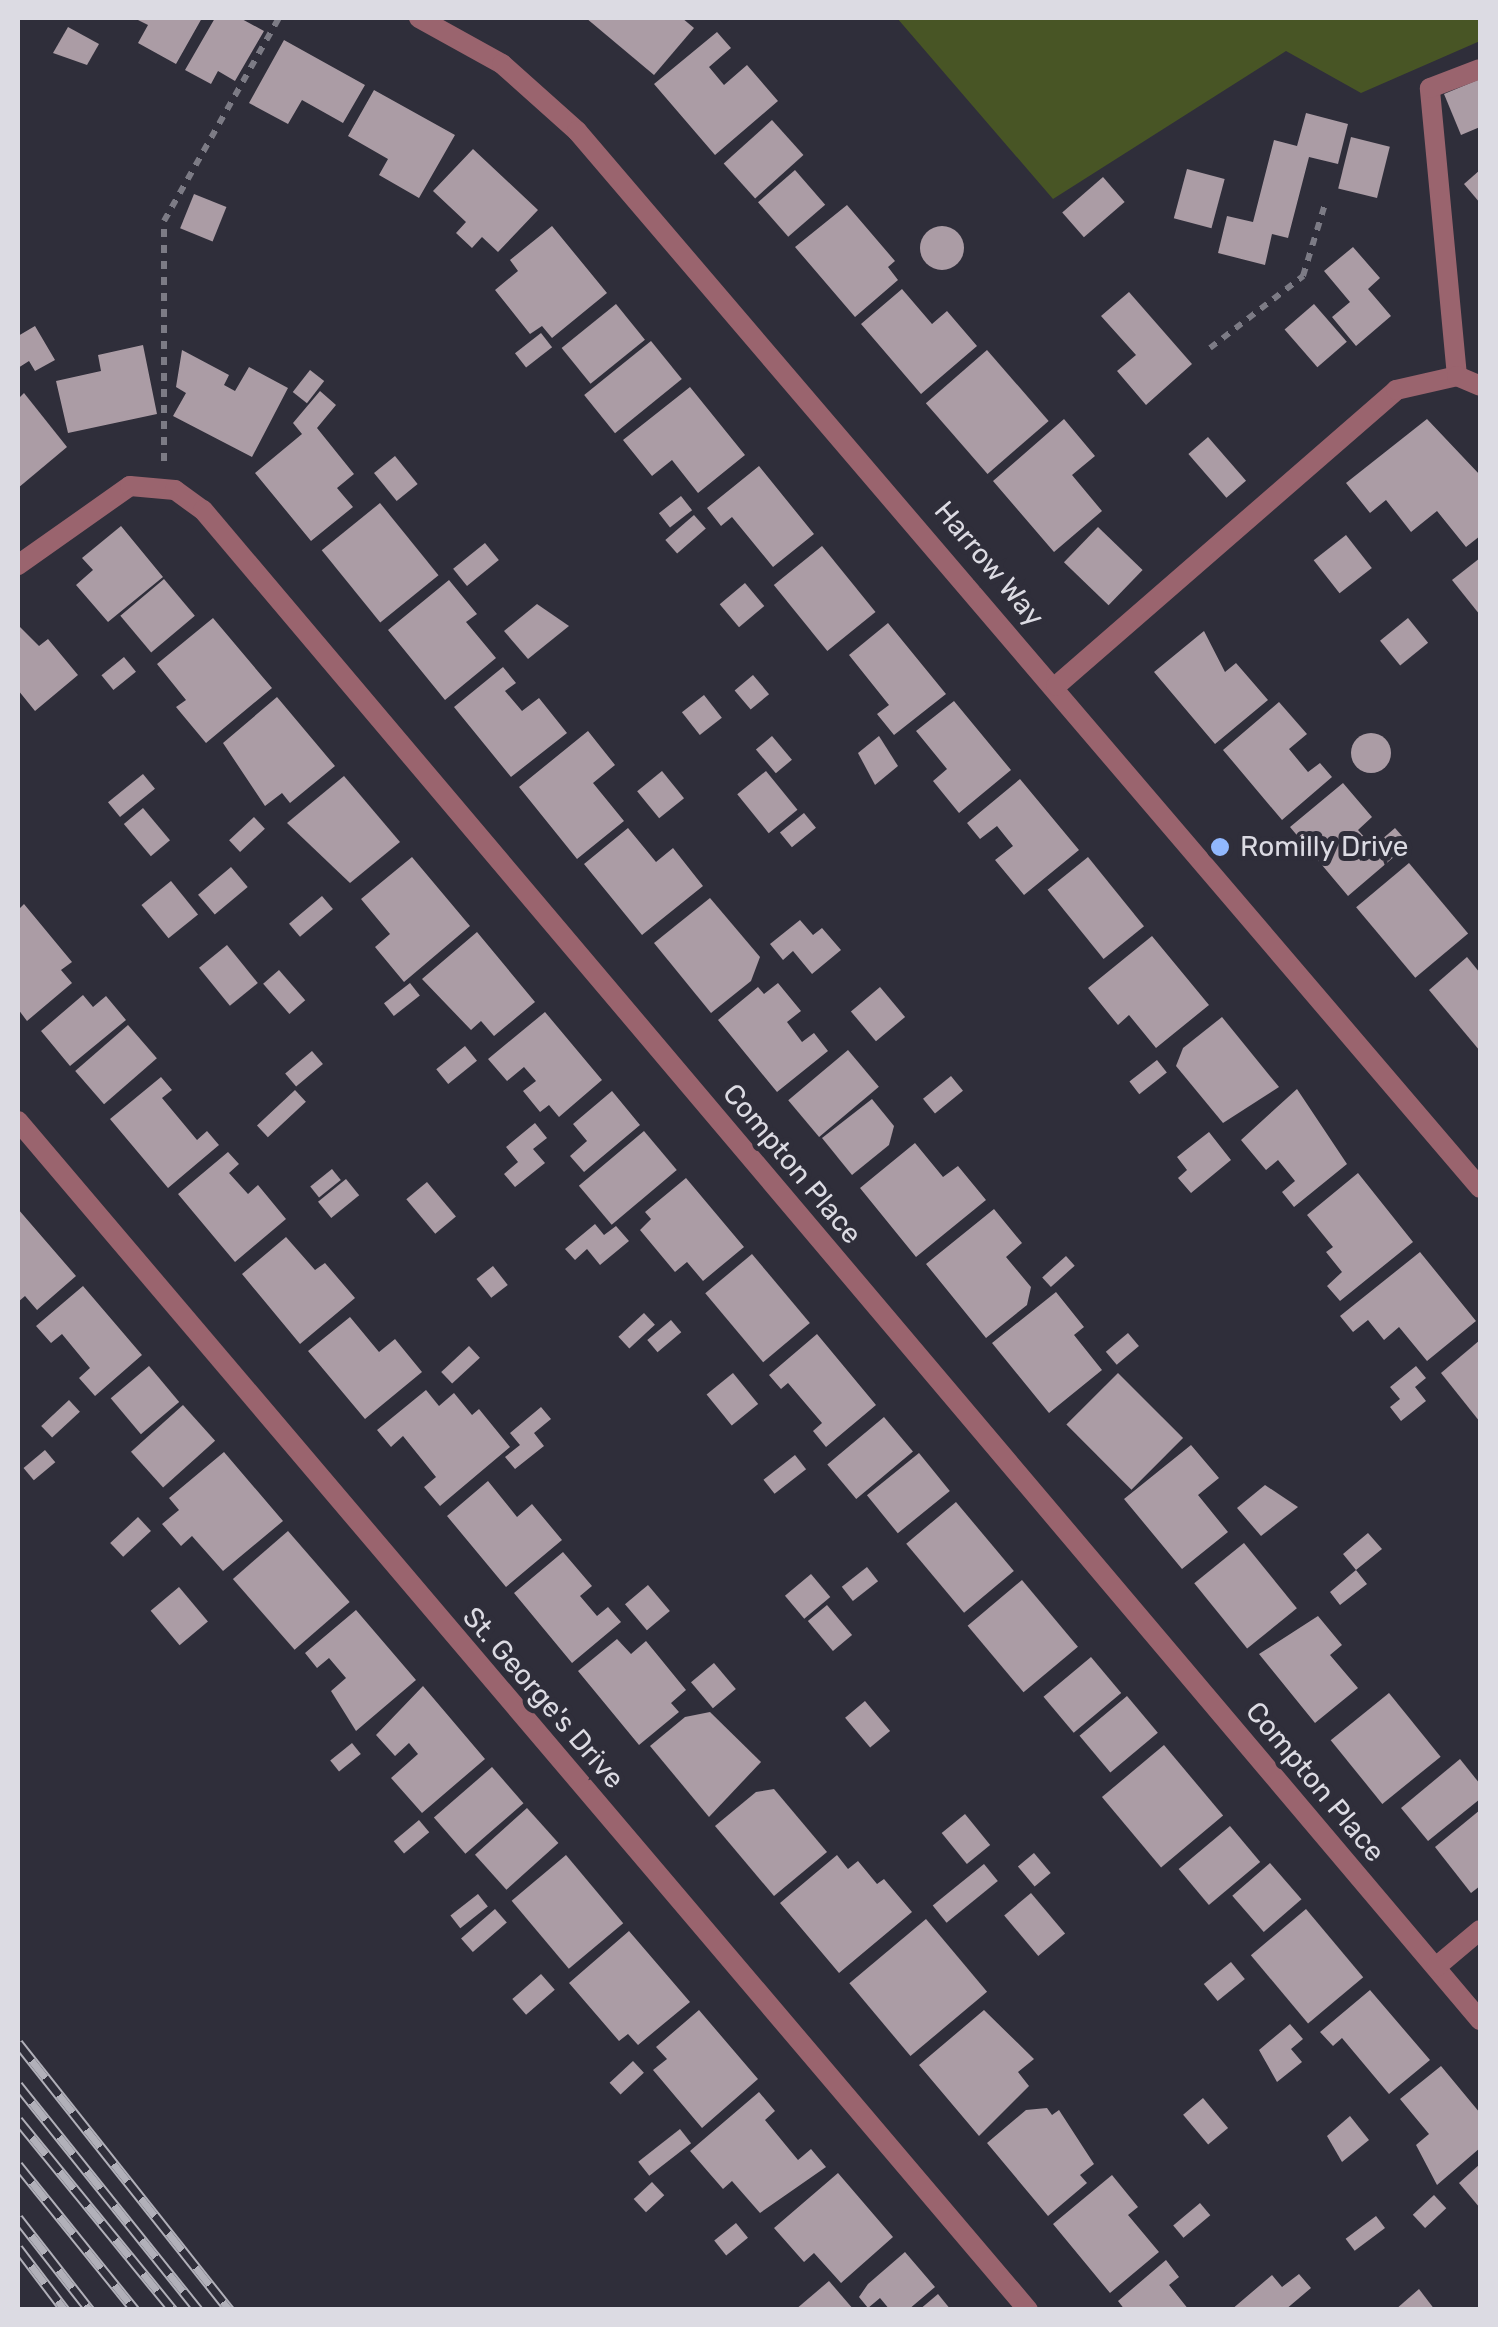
<!DOCTYPE html>
<html>
<head>
<meta charset="utf-8">
<style>
	body { margin:0 }
	#map { position:relative; width:1498px; height:2327px; overflow:hidden; background:#2f2e3a; font-family:Rubik,sans-serif }
	div>[style] { position:absolute }
	.green>* { inset:0; background:#485525 }
	.building>* { inset:0; background:#ab9ca5; transform-origin:0 0 }
	.round { border-radius:50% }
	.path>* { height:6px; margin-top:-3px; transform-origin:0; background:repeating-linear-gradient(90deg,#7c7b85 0 8px,transparent 0 16px) }
	.service>* { height:20px; margin:-10px; padding:0 10px; transform-origin:10px; border-radius:10px; background:#9a646e }
	.minor>* { height:20px; margin:-10px; padding:0 10px; transform-origin:10px; border-radius:10px; background:#9a646e }
	.rail>* { height:11px; margin-top:-5.5px; transform-origin:0; background:repeating-linear-gradient(90deg,#2f2e3a 0 22px,#b1b0b9 0 44px); box-sizing:border-box; border-block:2px solid #b1b0b9 }
	.dots>* { width:28px; height:28px; translate:-50% -50%; box-sizing:border-box; border:5px solid #2f2e3a; border-radius:50% }
	span { translate:-50% -50%; white-space:nowrap; text-align:center; line-height:1.15; -webkit-text-stroke:10px #2f2e3a; paint-order:stroke }
	.street-label { font-size:28px; color:#dcdbe3 }
	.poi-label { font-size:28px; color:#dcdbe3 }
	.left { translate:0 -50%; text-align:left }
	.frame { position:absolute; inset:0; border:20px solid #dcdbe3; pointer-events:none }
</style>
</head>
<body>
<div id="map">
	<div class="green">
		<div style="clip-path:polygon(897px 18px,1480px 18px,1480px 41px,1361px 93px,1286px 51px,1053px 199px)"></div>
	</div>
	<div class="building">
		<div style="clip-path:polygon(134px 18px,202px 18px,176px 64px,138px 43px,148px 25px)"></div>
		<div style="clip-path:polygon(215px 18px,240px 18px,264px 31px,235px 81px,218px 71px,211px 84px,185px 70px)"></div>
		<div style="clip-path:polygon(586px 18px,682px 18px,694px 28px,654px 75px)"></div>
		<div style="clip-path:polygon(68px 27px,99px 44px,87px 65px,53px 53px)"></div>
		<div style="clip-path:polygon(717px 32px,731px 48px,709px 67px,724px 85px,747px 65px,778px 101px,715px 155px,654px 84px)"></div>
		<div style="clip-path:polygon(284px 40px,365px 85px,343px 123px,302px 100px,288px 124px,249px 103px)"></div>
		<div style="clip-path:polygon(1480px 79px,1480px 127px,1461px 135px,1444px 94px)"></div>
		<div style="clip-path:polygon(374px 90px,455px 135px,419px 198px,379px 175px,388px 159px,348px 136px)"></div>
		<div style="clip-path:polygon(1306px 113px,1348px 124px,1338px 164px,1309px 157px,1288px 238px,1272px 234px,1265px 265px,1218px 253px,1227px 216px,1253px 222px,1274px 140px,1297px 146px)"></div>
		<div style="left:772px;top:120px;width:47px;height:65px;rotate:48deg"></div>
		<div style="left:1351px;top:137px;width:40px;height:53px;rotate:14deg"></div>
		<div style="clip-path:polygon(473px 149px,538px 210px,498px 252px,482px 237px,472px 248px,456px 233px,466px 222px,433px 191px)"></div>
		<div style="left:1187px;top:169px;width:39px;height:51px;rotate:15deg"></div>
		<div style="left:795px;top:170px;width:46px;height:49px;rotate:49deg"></div>
		<div style="clip-path:polygon(1480px 170px,1480px 203px,1464px 184px)"></div>
		<div style="left:1103px;top:177px;width:33px;height:54px;rotate:49deg"></div>
		<div style="left:194px;top:194px;width:35px;height:37px;rotate:22deg"></div>
		<div style="clip-path:polygon(847px 205px,895px 261px,888px 267px,898px 280px,855px 317px,795px 247px)"></div>
		<div style="clip-path:polygon(552px 226px,607px 293px,552px 338px,542px 326px,530px 334px,495px 290px,518px 271px,510px 260px)"></div>
		<div class="round" style="left:920px;top:226px;width:44px;height:44px"></div>
		<div style="clip-path:polygon(1353px 247px,1380px 278px,1368px 289px,1391px 316px,1356px 346px,1332px 317px,1350px 302px,1324px 271px)"></div>
		<div style="clip-path:polygon(902px 289px,932px 324px,947px 311px,977px 346px,921px 394px,861px 324px)"></div>
		<div style="clip-path:polygon(1129px 292px,1192px 364px,1146px 405px,1117px 371px,1136px 355px,1101px 316px)"></div>
		<div style="left:616px;top:304px;width:46px;height:70px;rotate:51deg"></div>
		<div style="left:1314px;top:304px;width:50px;height:39px;rotate:49deg"></div>
		<div style="clip-path:polygon(35px 326px,55px 360px,35px 371px,29px 361px,18px 368px,18px 336px)"></div>
		<div style="left:541px;top:333px;width:18px;height:33px;rotate:52deg"></div>
		<div style="left:651px;top:341px;width:49px;height:86px;rotate:51deg"></div>
		<div style="clip-path:polygon(143px 345px,157px 414px,68px 433px,56px 381px,101px 371px,98px 355px)"></div>
		<div style="clip-path:polygon(182px 350px,229px 375px,224px 385px,235px 391px,249px 367px,288px 388px,252px 457px,173px 416px,186px 393px,176px 387px)"></div>
		<div style="left:987px;top:350px;width:94px;height:81px;rotate:49deg"></div>
		<div style="left:310px;top:370px;width:18px;height:28px;rotate:38deg"></div>
		<div style="clip-path:polygon(690px 387px,745px 455px,698px 493px,672px 460px,652px 476px,623px 440px)"></div>
		<div style="clip-path:polygon(320px 391px,336px 405px,317px 428px,354px 474px,337px 488px,353px 507px,311px 541px,255px 473px,302px 434px,293px 423px)"></div>
		<div style="clip-path:polygon(24px 393px,67px 447px,18px 488px,18px 399px)"></div>
		<div style="clip-path:polygon(1064px 419px,1095px 456px,1072px 475px,1102px 511px,1054px 552px,993px 481px)"></div>
		<div style="clip-path:polygon(1427px 419px,1480px 475px,1480px 536px,1466px 547px,1437px 511px,1411px 532px,1386px 500px,1370px 513px,1346px 483px)"></div>
		<div style="left:1208px;top:437px;width:58px;height:26px;rotate:49deg"></div>
		<div style="left:395px;top:456px;width:36px;height:27px;rotate:51deg"></div>
		<div style="clip-path:polygon(759px 466px,814px 534px,773px 567px,732px 517px,721px 526px,707px 508px)"></div>
		<div style="left:681px;top:496px;width:18px;height:28px;rotate:52deg"></div>
		<div style="left:380px;top:503px;width:93px;height:75px;rotate:51deg"></div>
		<div style="left:694px;top:515px;width:18px;height:38px;rotate:49deg"></div>
		<div style="clip-path:polygon(121px 526px,163px 577px,108px 622px,76px 585px,93px 570px,82px 558px)"></div>
		<div style="left:1098px;top:527px;width:62px;height:49px;rotate:44deg"></div>
		<div style="left:1346px;top:535px;width:42px;height:41px;rotate:52deg"></div>
		<div style="left:485px;top:543px;width:22px;height:41px;rotate:51deg"></div>
		<div style="left:822px;top:546px;width:85px;height:62px;rotate:51deg"></div>
		<div style="clip-path:polygon(1480px 558px,1480px 615px,1452px 580px)"></div>
		<div style="left:164px;top:579px;width:48px;height:57px;rotate:50deg"></div>
		<div style="clip-path:polygon(449px 580px,477px 614px,466px 622px,496px 658px,445px 700px,388px 630px)"></div>
		<div style="left:745px;top:583px;width:30px;height:33px;rotate:50deg"></div>
		<div style="clip-path:polygon(537px 604px,569px 626px,528px 659px,504px 631px)"></div>
		<div style="clip-path:polygon(213px 618px,272px 688px,206px 743px,176px 707px,186px 700px,157px 664px)"></div>
		<div style="left:1408px;top:618px;width:32px;height:36px;rotate:51deg"></div>
		<div style="clip-path:polygon(888px 623px,946px 694px,894px 735px,877px 714px,889px 705px,849px 655px)"></div>
		<div style="clip-path:polygon(18px 625px,39px 646px,48px 639px,78px 675px,35px 711px,18px 690px)"></div>
		<div style="clip-path:polygon(1204px 631px,1225px 672px,1236px 663px,1268px 700px,1215px 744px,1154px 672px)"></div>
		<div style="left:124px;top:657px;width:19px;height:29px;rotate:51deg"></div>
		<div style="clip-path:polygon(503px 667px,516px 683px,505px 691px,522px 711px,539px 698px,567px 733px,511px 777px,454px 707px)"></div>
		<div style="left:753px;top:675px;width:25px;height:24px;rotate:50deg"></div>
		<div style="left:704px;top:695px;width:29px;height:28px;rotate:52deg"></div>
		<div style="clip-path:polygon(277px 697px,335px 766px,290px 803px,282px 793px,265px 806px,223px 743px)"></div>
		<div style="clip-path:polygon(954px 701px,1011px 770px,959px 813px,933px 781px,947px 769px,916px 731px)"></div>
		<div style="clip-path:polygon(1279px 702px,1307px 734px,1289px 749px,1308px 772px,1320px 763px,1332px 777px,1282px 820px,1223px 750px)"></div>
		<div style="clip-path:polygon(588px 731px,615px 765px,593px 783px,624px 821px,577px 859px,519px 787px)"></div>
		<div class="round" style="left:1351px;top:733px;width:40px;height:40px"></div>
		<div style="left:772px;top:736px;width:31px;height:21px;rotate:50deg"></div>
		<div style="clip-path:polygon(879px 736px,898px 766px,875px 785px,858px 753px)"></div>
		<div style="left:662px;top:771px;width:35px;height:32px;rotate:51deg"></div>
		<div style="left:766px;top:771px;width:50px;height:37px;rotate:51deg"></div>
		<div style="left:143px;top:774px;width:19px;height:45px;rotate:51deg"></div>
		<div style="clip-path:polygon(344px 776px,400px 842px,350px 883px,287px 823px)"></div>
		<div style="clip-path:polygon(1020px 779px,1079px 850px,1024px 895px,995px 860px,1013px 846px,997px 826px,980px 839px,967px 823px)"></div>
		<div style="clip-path:polygon(1343px 783px,1372px 817px,1358px 830px,1373px 847px,1395px 828px,1409px 844px,1348px 896px,1290px 827px)"></div>
		<div style="left:143px;top:808px;width:42px;height:25px;rotate:50deg"></div>
		<div style="left:804px;top:813px;width:19px;height:31px;rotate:51deg"></div>
		<div style="left:254px;top:817px;width:16px;height:34px;rotate:47deg"></div>
		<div style="clip-path:polygon(628px 828px,656px 862px,673px 848px,703px 886px,642px 935px,584px 864px)"></div>
		<div style="clip-path:polygon(412px 857px,470px 926px,404px 982px,375px 947px,390px 934px,361px 899px)"></div>
		<div style="left:1088px;top:857px;width:89px;height:52px;rotate:51deg"></div>
		<div style="left:1409px;top:863px;width:92px;height:69px;rotate:50deg"></div>
		<div style="left:231px;top:867px;width:26px;height:43px;rotate:50deg"></div>
		<div style="left:171px;top:881px;width:43px;height:38px;rotate:51deg"></div>
		<div style="left:322px;top:896px;width:17px;height:43px;rotate:50deg"></div>
		<div style="clip-path:polygon(710px 898px,760px 957px,751px 981px,711px 1013px,654px 943px)"></div>
		<div style="clip-path:polygon(24px 904px,72px 962px,61px 970px,72px 983px,27px 1021px,18px 1009px,18px 910px)"></div>
		<div style="clip-path:polygon(800px 920px,813px 935px,822px 928px,841px 950px,812px 974px,793px 951px,783px 960px,770px 944px)"></div>
		<div style="clip-path:polygon(477px 932px,535px 1002px,494px 1036px,481px 1021px,471px 1030px,422px 979px)"></div>
		<div style="clip-path:polygon(1152px 936px,1209px 1005px,1156px 1048px,1129px 1015px,1118px 1025px,1088px 988px)"></div>
		<div style="left:227px;top:945px;width:49px;height:36px;rotate:51deg"></div>
		<div style="clip-path:polygon(1467px 957px,1480px 973px,1480px 1051px,1429px 990px)"></div>
		<div style="left:279px;top:970px;width:40px;height:21px;rotate:49deg"></div>
		<div style="left:410px;top:983px;width:16px;height:33px;rotate:52deg"></div>
		<div style="clip-path:polygon(778px 983px,801px 1011px,787px 1022px,802px 1042px,814px 1033px,828px 1051px,777px 1092px,718px 1020px,758px 987px,764px 994px)"></div>
		<div style="left:880px;top:987px;width:39px;height:38px;rotate:50deg"></div>
		<div style="clip-path:polygon(83px 995px,93px 1007px,106px 996px,126px 1020px,70px 1066px,41px 1031px)"></div>
		<div style="clip-path:polygon(545px 1012px,602px 1080px,559px 1117px,549px 1105px,540px 1112px,523px 1091px,536px 1081px,524px 1067px,507px 1081px,488px 1059px)"></div>
		<div style="clip-path:polygon(1222px 1017px,1279px 1087px,1223px 1123px,1176px 1066px,1183px 1048px)"></div>
		<div style="left:128px;top:1025px;width:44px;height:70px;rotate:49deg"></div>
		<div style="left:465px;top:1046px;width:19px;height:37px;rotate:51deg"></div>
		<div style="left:848px;top:1050px;width:48px;height:78px;rotate:50deg"></div>
		<div style="left:312px;top:1051px;width:17px;height:35px;rotate:50deg"></div>
		<div style="left:1157px;top:1060px;width:16px;height:35px;rotate:52deg"></div>
		<div style="left:951px;top:1076px;width:19px;height:36px;rotate:51deg"></div>
		<div style="clip-path:polygon(161px 1077px,172px 1090px,162px 1098px,197px 1140px,207px 1131px,219px 1145px,168px 1188px,110px 1119px)"></div>
		<div style="clip-path:polygon(1297px 1089px,1347px 1164px,1294px 1207px,1282px 1192px,1295px 1181px,1278px 1160px,1266px 1170px,1241px 1140px)"></div>
		<div style="left:295px;top:1090px;width:16px;height:52px;rotate:47deg"></div>
		<div style="clip-path:polygon(612px 1091px,640px 1125px,584px 1172px,570px 1156px,587px 1141px,573px 1124px)"></div>
		<div style="clip-path:polygon(872px 1099px,894px 1126px,889px 1145px,852px 1175px,822px 1138px)"></div>
		<div style="clip-path:polygon(535px 1123px,547px 1138px,533px 1149px,545px 1163px,515px 1187px,504px 1174px,518px 1162px,506px 1147px)"></div>
		<div style="left:644px;top:1131px;width:51px;height:85px;rotate:50deg"></div>
		<div style="clip-path:polygon(1209px 1132px,1231px 1160px,1191px 1193px,1178px 1178px,1187px 1170px,1177px 1157px)"></div>
		<div style="clip-path:polygon(915px 1143px,943px 1177px,958px 1166px,986px 1200px,916px 1257px,860px 1188px)"></div>
		<div style="clip-path:polygon(228px 1152px,239px 1164px,229px 1173px,248px 1194px,258px 1185px,286px 1219px,235px 1262px,178px 1194px)"></div>
		<div style="left:332px;top:1169px;width:14px;height:28px;rotate:51deg"></div>
		<div style="clip-path:polygon(1358px 1173px,1413px 1242px,1340px 1301px,1327px 1286px,1342px 1272px,1326px 1252px,1333px 1247px,1307px 1215px)"></div>
		<div style="clip-path:polygon(686px 1178px,744px 1247px,703px 1281px,687px 1262px,675px 1272px,640px 1230px,651px 1219px,645px 1212px)"></div>
		<div style="left:346px;top:1179px;width:21px;height:36px;rotate:51deg"></div>
		<div style="left:427px;top:1182px;width:45px;height:27px;rotate:50deg"></div>
		<div style="clip-path:polygon(18px 1209px,76px 1276px,37px 1310px,25px 1296px,18px 1302px)"></div>
		<div style="clip-path:polygon(994px 1209px,1022px 1243px,1006px 1257px,1031px 1287px,1027px 1305px,986px 1338px,926px 1264px)"></div>
		<div style="clip-path:polygon(595px 1224px,604px 1235px,616px 1226px,629px 1241px,600px 1265px,587px 1249px,575px 1260px,565px 1249px)"></div>
		<div style="clip-path:polygon(286px 1237px,315px 1270px,325px 1263px,355px 1298px,300px 1344px,242px 1274px)"></div>
		<div style="clip-path:polygon(1420px 1252px,1476px 1321px,1427px 1361px,1399px 1327px,1384px 1340px,1368px 1320px,1353px 1332px,1340px 1316px)"></div>
		<div style="left:752px;top:1254px;width:90px;height:61px;rotate:50deg"></div>
		<div style="left:1066px;top:1256px;width:13px;height:32px;rotate:48deg"></div>
		<div style="left:493px;top:1266px;width:24px;height:21px;rotate:52deg"></div>
		<div style="clip-path:polygon(83px 1286px,142px 1355px,95px 1396px,79px 1378px,90px 1368px,62px 1334px,51px 1343px,36px 1326px)"></div>
		<div style="clip-path:polygon(1056px 1292px,1084px 1327px,1074px 1335px,1102px 1370px,1049px 1413px,992px 1343px)"></div>
		<div style="left:644px;top:1313px;width:16px;height:35px;rotate:47deg"></div>
		<div style="clip-path:polygon(350px 1317px,379px 1352px,395px 1339px,422px 1372px,365px 1419px,308px 1351px)"></div>
		<div style="left:671px;top:1320px;width:16px;height:31px;rotate:50deg"></div>
		<div style="left:1128px;top:1333px;width:17px;height:29px;rotate:50deg"></div>
		<div style="clip-path:polygon(817px 1334px,876px 1405px,826px 1447px,813px 1431px,822px 1423px,788px 1383px,781px 1389px,769px 1375px)"></div>
		<div style="clip-path:polygon(1480px 1340px,1480px 1422px,1441px 1373px)"></div>
		<div style="left:469px;top:1346px;width:16px;height:38px;rotate:47deg"></div>
		<div style="left:149px;top:1366px;width:47px;height:50px;rotate:50deg"></div>
		<div style="clip-path:polygon(1416px 1366px,1426px 1378px,1415px 1387px,1426px 1401px,1401px 1421px,1390px 1407px,1400px 1399px,1390px 1387px)"></div>
		<div style="left:733px;top:1373px;width:40px;height:34px;rotate:51deg"></div>
		<div style="left:1118px;top:1373px;width:92px;height:73px;rotate:45deg"></div>
		<div style="clip-path:polygon(426px 1390px,439px 1406px,454px 1393px,472px 1415px,479px 1409px,510px 1447px,440px 1506px,424px 1487px,436px 1477px,403px 1436px,391px 1447px,377px 1430px)"></div>
		<div style="left:69px;top:1400px;width:16px;height:38px;rotate:47deg"></div>
		<div style="left:183px;top:1405px;width:48px;height:70px;rotate:48deg"></div>
		<div style="clip-path:polygon(541px 1407px,551px 1419px,534px 1433px,544px 1446px,515px 1469px,505px 1457px,520px 1445px,510px 1433px)"></div>
		<div style="left:884px;top:1417px;width:45px;height:74px;rotate:50deg"></div>
		<div style="clip-path:polygon(1191px 1445px,1219px 1478px,1198px 1495px,1228px 1532px,1182px 1569px,1124px 1499px)"></div>
		<div style="left:45px;top:1450px;width:16px;height:28px;rotate:50deg"></div>
		<div style="clip-path:polygon(224px 1452px,283px 1521px,223px 1571px,192px 1536px,181px 1546px,162px 1524px,179px 1510px,169px 1498px)"></div>
		<div style="left:919px;top:1453px;width:49px;height:67px;rotate:51deg"></div>
		<div style="left:795px;top:1455px;width:18px;height:40px;rotate:52deg"></div>
		<div style="clip-path:polygon(488px 1481px,517px 1517px,532px 1504px,562px 1540px,506px 1587px,447px 1516px)"></div>
		<div style="clip-path:polygon(1265px 1485px,1298px 1507px,1261px 1536px,1237px 1508px)"></div>
		<div style="left:956px;top:1502px;width:90px;height:65px;rotate:50deg"></div>
		<div style="left:138px;top:1517px;width:19px;height:38px;rotate:47deg"></div>
		<div style="left:288px;top:1531px;width:94px;height:73px;rotate:49deg"></div>
		<div style="clip-path:polygon(1368px 1533px,1382px 1549px,1356px 1570px,1367px 1584px,1340px 1605px,1330px 1592px,1356px 1570px,1343px 1554px)"></div>
		<div style="left:1244px;top:1543px;width:84px;height:64px;rotate:51deg"></div>
		<div style="clip-path:polygon(563px 1552px,592px 1586px,580px 1596px,597px 1616px,608px 1607px,621px 1622px,572px 1663px,514px 1593px)"></div>
		<div style="left:867px;top:1567px;width:18px;height:32px;rotate:52deg"></div>
		<div style="left:811px;top:1574px;width:30px;height:34px;rotate:50deg"></div>
		<div style="left:1022px;top:1580px;width:87px;height:71px;rotate:50deg"></div>
		<div style="left:648px;top:1585px;width:34px;height:30px;rotate:50deg"></div>
		<div style="left:179px;top:1587px;width:45px;height:37px;rotate:50deg"></div>
		<div style="left:827px;top:1605px;width:39px;height:25px;rotate:50deg"></div>
		<div style="clip-path:polygon(356px 1610px,416px 1680px,356px 1731px,331px 1691px,346px 1678px,329px 1658px,317px 1668px,305px 1653px)"></div>
		<div style="clip-path:polygon(1318px 1616px,1342px 1645px,1330px 1655px,1358px 1688px,1315px 1723px,1259px 1654px)"></div>
		<div style="clip-path:polygon(617px 1639px,631px 1654px,646px 1641px,686px 1690px,671px 1703px,679px 1712px,639px 1745px,578px 1671px)"></div>
		<div style="left:1091px;top:1657px;width:47px;height:62px;rotate:50deg"></div>
		<div style="left:714px;top:1663px;width:34px;height:30px;rotate:50deg"></div>
		<div style="clip-path:polygon(423px 1686px,485px 1759px,422px 1813px,391px 1778px,418px 1754px,409px 1743px,395px 1756px,376px 1735px)"></div>
		<div style="left:1389px;top:1693px;width:82px;height:75px;rotate:51deg"></div>
		<div style="left:1127px;top:1696px;width:48px;height:62px;rotate:50deg"></div>
		<div style="left:865px;top:1701px;width:39px;height:26px;rotate:50deg"></div>
		<div style="clip-path:polygon(710px 1712px,761px 1762px,709px 1817px,650px 1746px,685px 1717px)"></div>
		<div style="left:352px;top:1743px;width:14px;height:28px;rotate:51deg"></div>
		<div style="left:1164px;top:1745px;width:92px;height:81px;rotate:50deg"></div>
		<div style="clip-path:polygon(1460px 1759px,1480px 1784px,1480px 1799px,1428px 1841px,1401px 1808px)"></div>
		<div style="left:492px;top:1767px;width:48px;height:77px;rotate:49deg"></div>
		<div style="clip-path:polygon(774px 1789px,827px 1852px,774px 1896px,715px 1826px,756px 1792px)"></div>
		<div style="left:527px;top:1808px;width:47px;height:70px;rotate:48deg"></div>
		<div style="clip-path:polygon(1480px 1810px,1480px 1886px,1471px 1893px,1435px 1847px)"></div>
		<div style="left:965px;top:1814px;width:40px;height:30px;rotate:51deg"></div>
		<div style="left:419px;top:1820px;width:16px;height:33px;rotate:50deg"></div>
		<div style="left:1230px;top:1826px;width:47px;height:67px;rotate:50deg"></div>
		<div style="left:1034px;top:1853px;width:26px;height:21px;rotate:50deg"></div>
		<div style="left:566px;top:1855px;width:89px;height:71px;rotate:50deg"></div>
		<div style="clip-path:polygon(837px 1855px,848px 1869px,858px 1861px,877px 1884px,884px 1879px,912px 1912px,839px 1973px,780px 1903px)"></div>
		<div style="left:1270px;top:1863px;width:48px;height:50px;rotate:49deg"></div>
		<div style="left:984px;top:1864px;width:22px;height:66px;rotate:51deg"></div>
		<div style="left:1031px;top:1893px;width:53px;height:35px;rotate:50deg"></div>
		<div style="left:478px;top:1894px;width:16px;height:35px;rotate:52deg"></div>
		<div style="left:495px;top:1909px;width:18px;height:45px;rotate:49deg"></div>
		<div style="left:1306px;top:1909px;width:89px;height:72px;rotate:50deg"></div>
		<div style="left:926px;top:1919px;width:95px;height:100px;rotate:50deg"></div>
		<div style="clip-path:polygon(629px 1931px,690px 2002px,638px 2045px,628px 2034px,619px 2041px,569px 1983px)"></div>
		<div style="left:1231px;top:1962px;width:22px;height:35px;rotate:51deg"></div>
		<div style="left:541px;top:1974px;width:21px;height:38px;rotate:49deg"></div>
		<div style="clip-path:polygon(1370px 1990px,1430px 2060px,1389px 2094px,1342px 2038px,1333px 2046px,1320px 2032px)"></div>
		<div style="clip-path:polygon(699px 2010px,758px 2079px,702px 2128px,653px 2070px,667px 2059px,656px 2047px)"></div>
		<div style="clip-path:polygon(984px 2010px,1034px 2059px,1018px 2072px,1029px 2086px,979px 2136px,919px 2065px)"></div>
		<div style="clip-path:polygon(1290px 2024px,1303px 2039px,1291px 2049px,1302px 2062px,1277px 2082px,1259px 2050px)"></div>
		<div style="left:633px;top:2061px;width:16px;height:32px;rotate:47deg"></div>
		<div style="clip-path:polygon(1441px 2066px,1480px 2113px,1480px 2148px,1437px 2185px,1416px 2145px,1429px 2134px,1400px 2099px)"></div>
		<div style="clip-path:polygon(759px 2092px,775px 2111px,765px 2120px,798px 2160px,811px 2149px,826px 2167px,760px 2213px,732px 2181px,723px 2189px,690px 2151px)"></div>
		<div style="left:1203px;top:2098px;width:39px;height:26px;rotate:50deg"></div>
		<div style="clip-path:polygon(1047px 2108px,1052px 2115px,1059px 2110px,1094px 2164px,1080px 2175px,1087px 2183px,1048px 2216px,987px 2143px,1026px 2110px)"></div>
		<div style="clip-path:polygon(1350px 2116px,1369px 2140px,1342px 2162px,1327px 2136px)"></div>
		<div style="left:680px;top:2129px;width:18px;height:53px;rotate:52deg"></div>
		<div style="clip-path:polygon(1480px 2164px,1480px 2208px,1459px 2183px)"></div>
		<div style="clip-path:polygon(838px 2173px,893px 2237px,841px 2283px,814px 2253px,804px 2262px,774px 2228px)"></div>
		<div style="clip-path:polygon(1112px 2175px,1138px 2207px,1128px 2215px,1159px 2252px,1110px 2293px,1053px 2224px)"></div>
		<div style="left:652px;top:2182px;width:18px;height:25px;rotate:47deg"></div>
		<div style="left:1434px;top:2195px;width:18px;height:29px;rotate:47deg"></div>
		<div style="left:1200px;top:2203px;width:16px;height:35px;rotate:50deg"></div>
		<div style="left:1376px;top:2216px;width:15px;height:38px;rotate:53deg"></div>
		<div style="left:736px;top:2223px;width:19px;height:28px;rotate:51deg"></div>
		<div style="clip-path:polygon(905px 2252px,935px 2287px,908px 2310px,890px 2310px,880px 2298px,868px 2308px,859px 2297px,868px 2284px)"></div>
		<div style="clip-path:polygon(1166px 2260px,1179px 2277px,1169px 2285px,1189px 2310px,1125px 2310px,1118px 2301px)"></div>
		<div style="clip-path:polygon(1299px 2274px,1311px 2288px,1285px 2310px,1231px 2310px,1272px 2275px,1282px 2287px)"></div>
		<div style="clip-path:polygon(829px 2281px,854px 2310px,795px 2310px)"></div>
		<div style="clip-path:polygon(1419px 2289px,1435px 2310px,1395px 2310px)"></div>
		<div style="clip-path:polygon(938px 2294px,951px 2310px,919px 2310px)"></div>
	</div>
	<div class="path">
		<div style="left:1210px;top:348px;width:118px;rotate:-37.7deg"></div>
		<div style="left:1303px;top:276px;width:78px;rotate:-73deg"></div>
		<div style="left:164px;top:461px;width:240px;rotate:-90deg"></div>
		<div style="left:164px;top:221px;width:233px;rotate:-60.5deg"></div>
	</div>
	<div class="service">
		<div style="left:1457px;top:376px;width:289px;rotate:-95.4deg"></div>
		<div style="left:1430px;top:88px;width:53px;rotate:-20.8deg"></div>
	</div>
	<div class="minor">
		<div style="left:419px;top:18px;width:95px;rotate:29deg"></div>
		<div style="left:502px;top:64px;width:101px;rotate:41.8deg"></div>
		<div style="left:577px;top:131px;width:1390px;rotate:49.49deg"></div>
		<div style="left:18px;top:565px;width:137px;rotate:-35.2deg"></div>
		<div style="left:130px;top:486px;width:45px;rotate:5.1deg"></div>
		<div style="left:175px;top:490px;width:34px;rotate:36deg"></div>
		<div style="left:203px;top:510px;width:1978px;rotate:49.78deg"></div>
		<div style="left:1056px;top:686px;width:451px;rotate:-41deg"></div>
		<div style="left:1396px;top:390px;width:63px;rotate:-12.9deg"></div>
		<div style="left:1457px;top:376px;width:25px;rotate:23deg"></div>
		<div style="left:18px;top:1121px;width:1560px;rotate:49.65deg"></div>
		<div style="left:1436px;top:1967px;width:57px;rotate:-40.1deg"></div>
	</div>
	<div class="rail">
		<div style="left:18px;top:2043px;width:341px;rotate:51.6deg"></div>
		<div style="left:18px;top:2085px;width:288px;rotate:51.3deg"></div>
		<div style="left:18px;top:2120px;width:245px;rotate:50.8deg"></div>
		<div style="left:18px;top:2165px;width:186px;rotate:51.1deg"></div>
		<div style="left:18px;top:2218px;width:117px;rotate:52deg"></div>
		<div style="left:18px;top:2248px;width:78px;rotate:52.8deg"></div>
	</div>
	<div class="dots">
		<div style="left:1220px;top:847px;background:#91b8fd"></div>
	</div>
	<div class="street-label">
		<span style="left:989px;top:564px;rotate:50deg">Harrow Way</span>
		<span style="left:792px;top:1164px;rotate:50deg">Compton Place</span>
		<span style="left:543px;top:1698px;rotate:49deg">St. George's Drive</span>
		<span style="left:1315px;top:1782px;rotate:50deg">Compton Place</span>
	</div>
	<div class="poi-label">
		<span class="left" style="left:1240px;top:847px">Romilly Drive</span>
	</div>
	<div class="frame"></div>
</div>
</body>
</html>
